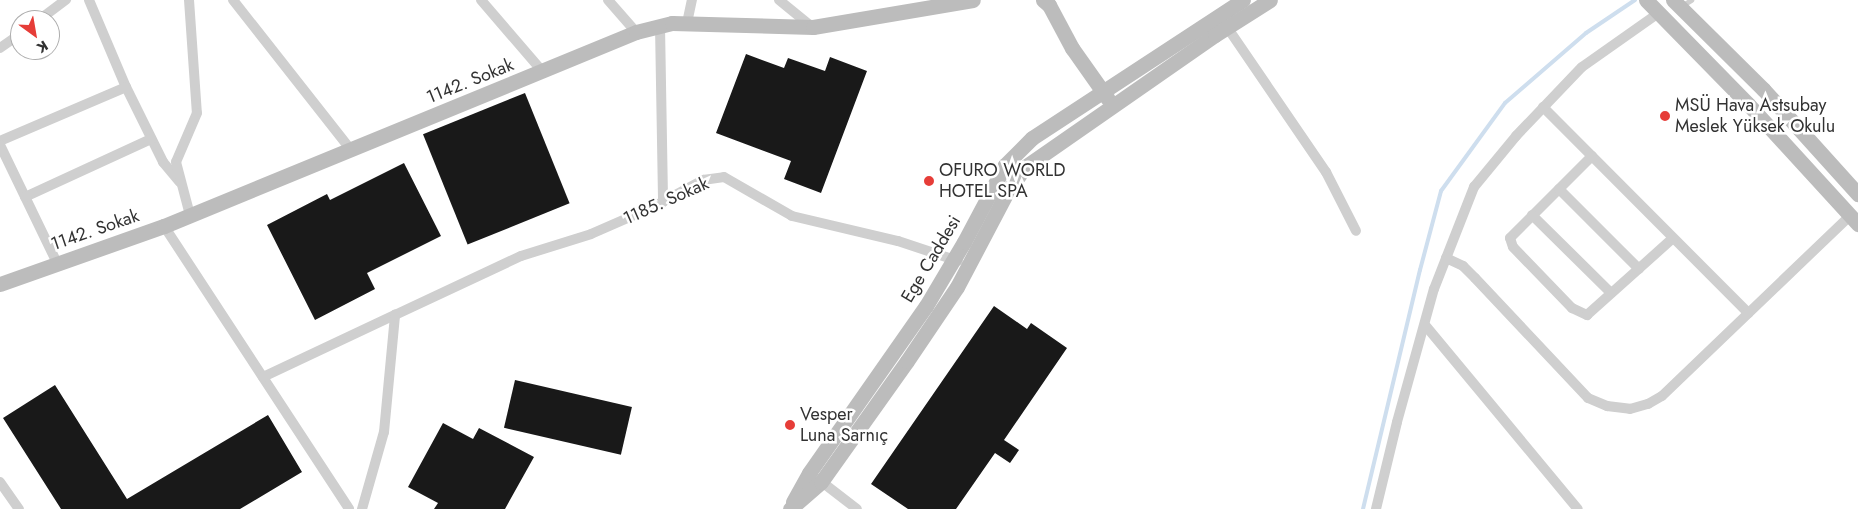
<!DOCTYPE html>
<html>
<head>
<meta charset="utf-8">
<style>
	body { margin:0 }
	#map { position:relative; width:1858px; height:509px; overflow:hidden; background:#fff; font-family:Jost,sans-serif }
	div>[style] { position:absolute }
	.stream>* { height:4px; margin:-2px; padding:0 2px; transform-origin:2px; border-radius:2px; background:#cedeee }
	.building>* { inset:0; background:#191919; transform-origin:0 0 }
	.lane>* { height:5px; margin:-2.5px; padding:0 2.5px; transform-origin:2.5px; border-radius:2.5px; background:#cfcfcf }
	.street>* { height:10px; margin:-5px; padding:0 5px; transform-origin:5px; border-radius:5px; background:#cfcfcf }
	.secondary>* { height:15px; margin:-7.5px; padding:0 7.5px; transform-origin:7.5px; border-radius:7.5px; background:#bcbcbc }
	.dots>* { width:14px; height:14px; translate:-50% -50%; box-sizing:border-box; border:2px solid #fff; border-radius:50% }
	span { translate:-50% -50%; white-space:nowrap; text-align:center; line-height:1.15; -webkit-text-stroke:5px #fff; paint-order:stroke }
	.street-label { font-size:18px; color:#323232 }
	.poi-label { font-size:18px; color:#323232 }
	.left { translate:0 -50%; text-align:left }
	.north { position:absolute; left:10px; top:10px; width:50px; height:50px; box-sizing:border-box; background:#fff; border:1px solid #adadad; border-radius:50%; rotate:148deg; font-size:14px; font-weight:700; line-height:20px; text-align:center; color:#323232 }
	.north::after { content:''; display:block; margin:auto; width:18px; height:22px; background:#e63d38; clip-path:polygon(50% 0,100% 100%,50% 72%,0 100%) }
</style>
</head>
<body>
<div id="map">
	<div class="stream">
		<div style="left:1363px;top:509px;width:246px;rotate:-76.6deg"></div>
		<div style="left:1420px;top:270px;width:82px;rotate:-75.1deg"></div>
		<div style="left:1441px;top:191px;width:109px;rotate:-54deg"></div>
		<div style="left:1505px;top:103px;width:107px;rotate:-40.8deg"></div>
		<div style="left:1586px;top:33px;width:59px;rotate:-34deg"></div>
	</div>
	<div class="building">
		<div style="clip-path:polygon(746px 54px,784px 68px,788px 58px,825px 71px,830px 57px,867px 71px,821px 193px,784px 179px,791px 161px,716px 133px)"></div>
		<div style="left:525px;top:93px;width:119px;height:110px;rotate:68deg"></div>
		<div style="clip-path:polygon(404px 163px,441px 236px,367px 273px,375px 289px,315px 320px,267px 225px,327px 194px,330px 200px)"></div>
		<div style="clip-path:polygon(994px 306px,1027px 329px,1031px 323px,1067px 348px,1004px 440px,1019px 450px,1010px 463px,995px 453px,956px 509px,908px 509px,871px 484px)"></div>
		<div style="left:515px;top:380px;width:120px;height:49px;rotate:13deg"></div>
		<div style="clip-path:polygon(55px 385px,127px 499px,268px 415px,302px 472px,240px 509px,61px 509px,3px 418px)"></div>
		<div style="clip-path:polygon(443px 423px,473px 439px,479px 428px,534px 457px,505px 509px,434px 509px,438px 503px,408px 487px)"></div>
	</div>
	<div class="lane">
		<div style="left:1681px;top:6px;width:12px;rotate:-31deg"></div>
	</div>
	<div class="street">
		<div style="left:89px;top:0;width:95px;rotate:67deg"></div>
		<div style="left:126px;top:87px;width:84px;rotate:63.7deg"></div>
		<div style="left:163px;top:162px;width:26px;rotate:50deg"></div>
		<div style="left:189px;top:0;width:113px;rotate:86deg"></div>
		<div style="left:197px;top:113px;width:53px;rotate:113.2deg"></div>
		<div style="left:176px;top:162px;width:55px;rotate:75.2deg"></div>
		<div style="left:233px;top:0;width:191px;rotate:51.8deg"></div>
		<div style="left:481px;top:0;width:94px;rotate:49.3deg"></div>
		<div style="left:608px;top:0;width:43px;rotate:48.8deg"></div>
		<div style="left:779px;top:0;width:43px;rotate:39.3deg"></div>
		<div style="left:39px;top:20px;width:34px;rotate:-37deg"></div>
		<div style="left:687px;top:23px;width:24px;rotate:-78deg"></div>
		<div style="left:660px;top:26px;width:176px;rotate:89deg"></div>
		<div style="left:1227px;top:27px;width:176px;rotate:55.7deg"></div>
		<div style="left:1326px;top:172px;width:66px;rotate:63deg"></div>
		<div style="left:0;top:48px;width:24px;rotate:-35deg"></div>
		<div style="left:1543px;top:107px;width:291px;rotate:45.1deg"></div>
		<div style="left:0;top:141px;width:137px;rotate:-23.2deg"></div>
		<div style="left:0;top:145px;width:131px;rotate:64.2deg"></div>
		<div style="left:1592px;top:156px;width:116px;rotate:135deg"></div>
		<div style="left:1510px;top:238px;width:9px;rotate:72deg"></div>
		<div style="left:1513px;top:247px;width:85px;rotate:46deg"></div>
		<div style="left:1572px;top:308px;width:17px;rotate:25deg"></div>
		<div style="left:1587px;top:315px;width:115px;rotate:-41.8deg"></div>
		<div style="left:1559px;top:189px;width:113px;rotate:45deg"></div>
		<div style="left:25px;top:197px;width:139px;rotate:-24.7deg"></div>
		<div style="left:1532px;top:215px;width:111px;rotate:44.6deg"></div>
		<div style="left:164px;top:226px;width:338px;rotate:56.8deg"></div>
		<div style="left:1446px;top:258px;width:19px;rotate:25deg"></div>
		<div style="left:1463px;top:266px;width:17px;rotate:45deg"></div>
		<div style="left:1475px;top:278px;width:165px;rotate:46.7deg"></div>
		<div style="left:1588px;top:398px;width:21px;rotate:23deg"></div>
		<div style="left:1607px;top:406px;width:23px;rotate:7deg"></div>
		<div style="left:1630px;top:409px;width:19px;rotate:-16deg"></div>
		<div style="left:1648px;top:404px;width:16px;rotate:-30deg"></div>
		<div style="left:1662px;top:396px;width:260px;rotate:-43.8deg"></div>
		<div style="left:1425px;top:325px;width:239px;rotate:50.3deg"></div>
		<div style="left:263px;top:377px;width:146px;rotate:-25.2deg"></div>
		<div style="left:818px;top:479px;width:49px;rotate:37.6deg"></div>
		<div style="left:0;top:482px;width:33px;rotate:55deg"></div>
		<div style="left:362px;top:509px;width:80px;rotate:-74.1deg"></div>
		<div style="left:384px;top:432px;width:118px;rotate:-84.6deg"></div>
		<div style="left:395px;top:315px;width:139px;rotate:-25.1deg"></div>
		<div style="left:521px;top:256px;width:73px;rotate:-17.4deg"></div>
		<div style="left:591px;top:234px;width:70px;rotate:-23.6deg"></div>
		<div style="left:655px;top:206px;width:55px;rotate:-28.4deg"></div>
		<div style="left:703px;top:180px;width:21px;rotate:-8deg"></div>
		<div style="left:724px;top:177px;width:78px;rotate:29.8deg"></div>
		<div style="left:792px;top:216px;width:109px;rotate:13.3deg"></div>
		<div style="left:898px;top:241px;width:63px;rotate:18.4deg"></div>
		<div style="left:1376px;top:509px;width:89px;rotate:-76.4deg"></div>
		<div style="left:1397px;top:422px;width:138px;rotate:-74.5deg"></div>
		<div style="left:1434px;top:289px;width:110px;rotate:-68.6deg"></div>
		<div style="left:1474px;top:187px;width:66px;rotate:-50.5deg"></div>
		<div style="left:1516px;top:136px;width:95px;rotate:-46.3deg"></div>
		<div style="left:1582px;top:67px;width:92px;rotate:-35.2deg"></div>
	</div>
	<div class="secondary">
		<div style="left:1043px;top:0;width:8px;rotate:40deg"></div>
		<div style="left:1049px;top:5px;width:49px;rotate:61.9deg"></div>
		<div style="left:1072px;top:48px;width:62px;rotate:54.8deg"></div>
		<div style="left:1646px;top:0;width:146px;rotate:45.6deg"></div>
		<div style="left:1748px;top:104px;width:163px;rotate:47.5deg"></div>
		<div style="left:1673px;top:0;width:127px;rotate:44.7deg"></div>
		<div style="left:1763px;top:89px;width:142px;rotate:47.9deg"></div>
		<div style="left:0;top:284px;width:174px;rotate:-19.5deg"></div>
		<div style="left:164px;top:226px;width:510px;rotate:-22.34deg"></div>
		<div style="left:636px;top:32px;width:37px;rotate:-14deg"></div>
		<div style="left:672px;top:23px;width:141px;rotate:1.6deg"></div>
		<div style="left:813px;top:27px;width:162px;rotate:-9.6deg"></div>
		<div style="left:793px;top:502px;width:33px;rotate:-61deg"></div>
		<div style="left:809px;top:473px;width:204px;rotate:-55deg"></div>
		<div style="left:926px;top:306px;width:74px;rotate:-59.3deg"></div>
		<div style="left:964px;top:242px;width:87px;rotate:-62deg"></div>
		<div style="left:1005px;top:165px;width:38px;rotate:-45deg"></div>
		<div style="left:1032px;top:138px;width:252px;rotate:-33.2deg"></div>
		<div style="left:790px;top:509px;width:41px;rotate:-41.1deg"></div>
		<div style="left:821px;top:482px;width:148px;rotate:-54.6deg"></div>
		<div style="left:907px;top:361px;width:89px;rotate:-56deg"></div>
		<div style="left:957px;top:287px;width:107px;rotate:-62.2deg"></div>
		<div style="left:1007px;top:192px;width:31px;rotate:-54deg"></div>
		<div style="left:1025px;top:167px;width:231px;rotate:-34.8deg"></div>
		<div style="left:1215px;top:35px;width:65px;rotate:-32.5deg"></div>
	</div>
	<div class="dots">
		<div style="left:1665px;top:116px;background:#e63d38"></div>
		<div style="left:929px;top:181px;background:#e63d38"></div>
		<div style="left:790px;top:425px;background:#e63d38"></div>
	</div>
	<div class="street-label">
		<span style="left:470px;top:81px;rotate:-22deg">1142. Sokak</span>
		<span style="left:666px;top:201px;rotate:-24deg">1185. Sokak</span>
		<span style="left:95px;top:230px;rotate:-19deg">1142. Sokak</span>
		<span style="left:931px;top:259px;rotate:-59deg">Ege Caddesi</span>
	</div>
	<div class="poi-label">
		<span class="left" style="left:1675px;top:116px">MSÜ Hava Astsubay<br>Meslek Yüksek Okulu</span>
		<span class="left" style="left:939px;top:181px">OFURO WORLD<br>HOTEL SPA</span>
		<span class="left" style="left:800px;top:425px">Vesper<br>Luna Sarnıç</span>
	</div>
	<div class="north">K</div>
</div>
</body>
</html>
